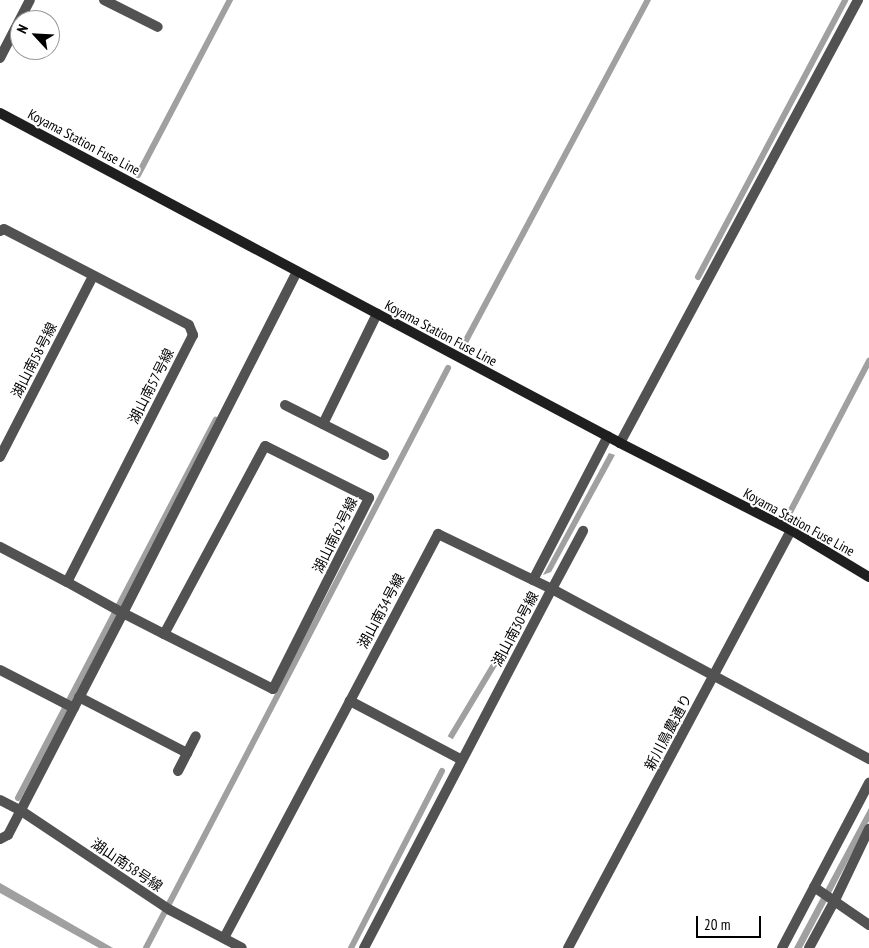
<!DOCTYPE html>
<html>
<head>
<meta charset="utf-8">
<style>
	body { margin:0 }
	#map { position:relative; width:869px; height:948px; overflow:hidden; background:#fff; font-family:"PT Sans Narrow","Noto Sans JP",sans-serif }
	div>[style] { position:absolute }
	.water>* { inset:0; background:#a0a0a0; transform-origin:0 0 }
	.stream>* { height:6px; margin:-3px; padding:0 3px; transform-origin:3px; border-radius:3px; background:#a0a0a0 }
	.minor>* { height:10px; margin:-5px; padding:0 5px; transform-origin:5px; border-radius:5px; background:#525252 }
	.secondary>* { height:10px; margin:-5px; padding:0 5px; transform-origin:5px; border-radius:5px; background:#1f1f1f }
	span { translate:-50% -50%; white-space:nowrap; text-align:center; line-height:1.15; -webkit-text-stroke:4px #fff; paint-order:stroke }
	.street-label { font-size:14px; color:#000 }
	.north { position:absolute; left:10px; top:10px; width:50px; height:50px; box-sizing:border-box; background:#fff; border:1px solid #999; border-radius:50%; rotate:295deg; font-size:14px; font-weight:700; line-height:20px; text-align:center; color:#000 }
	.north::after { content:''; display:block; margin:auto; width:18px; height:22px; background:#000; clip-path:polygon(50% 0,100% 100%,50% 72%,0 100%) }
	.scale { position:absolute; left:696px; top:916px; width:65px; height:22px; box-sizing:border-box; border:2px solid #000; border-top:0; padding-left:6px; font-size:15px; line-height:18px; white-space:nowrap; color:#000; -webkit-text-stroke:4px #fff; paint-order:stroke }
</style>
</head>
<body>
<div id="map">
	<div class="water">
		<div style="clip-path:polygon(609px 453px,615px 455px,551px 572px,543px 575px)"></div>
		<div style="left:530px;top:599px;width:6px;height:160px;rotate:31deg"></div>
		<div style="clip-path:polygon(869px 808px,869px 821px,802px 948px,794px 948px)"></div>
		<div style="clip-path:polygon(0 883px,35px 903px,113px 948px,99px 948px,0 893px)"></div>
	</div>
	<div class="stream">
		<div style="left:138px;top:175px;width:198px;rotate:-62.3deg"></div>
		<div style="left:698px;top:277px;width:314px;rotate:-62deg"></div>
		<div style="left:463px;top:346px;width:392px;rotate:-61.9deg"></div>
		<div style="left:789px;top:514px;width:173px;rotate:-62.4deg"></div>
		<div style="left:18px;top:798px;width:427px;rotate:-62.4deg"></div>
		<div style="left:146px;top:948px;width:654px;rotate:-62.49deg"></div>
		<div style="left:351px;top:948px;width:199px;rotate:-62.8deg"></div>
	</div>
	<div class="minor">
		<div style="left:104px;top:0;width:60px;rotate:26.6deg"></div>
		<div style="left:0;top:58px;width:65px;rotate:-62.7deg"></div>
		<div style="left:0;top:231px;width:4px;rotate:-27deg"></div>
		<div style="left:4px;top:229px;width:208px;rotate:27.4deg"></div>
		<div style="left:189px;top:325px;width:11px;rotate:68deg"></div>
		<div style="left:193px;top:335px;width:277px;rotate:117deg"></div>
		<div style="left:67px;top:582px;width:76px;rotate:-152.4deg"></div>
		<div style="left:285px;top:405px;width:111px;rotate:26.8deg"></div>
		<div style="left:323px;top:424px;width:123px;rotate:-63.9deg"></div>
		<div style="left:620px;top:443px;width:503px;rotate:-61.75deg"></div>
		<div style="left:0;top:457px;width:203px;rotate:-62.8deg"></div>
		<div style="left:533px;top:580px;width:162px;rotate:-62.5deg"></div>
		<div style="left:67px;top:582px;width:64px;rotate:29deg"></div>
		<div style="left:123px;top:613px;width:383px;rotate:-63deg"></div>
		<div style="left:0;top:670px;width:83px;rotate:27.2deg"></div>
		<div style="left:79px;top:697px;width:122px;rotate:27.4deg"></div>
		<div style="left:462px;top:760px;width:127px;rotate:-152.2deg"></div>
		<div style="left:350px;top:701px;width:189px;rotate:-62.2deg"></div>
		<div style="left:438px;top:534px;width:127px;rotate:25.8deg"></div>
		<div style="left:552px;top:589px;width:66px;rotate:-61.9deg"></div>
		<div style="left:178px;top:771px;width:39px;rotate:-63deg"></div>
		<div style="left:0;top:800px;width:22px;rotate:27deg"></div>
		<div style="left:20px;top:810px;width:180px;rotate:33.7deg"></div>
		<div style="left:170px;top:910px;width:81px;rotate:27.8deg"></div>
		<div style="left:0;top:839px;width:9px;rotate:-27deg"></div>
		<div style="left:8px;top:835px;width:250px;rotate:-62.6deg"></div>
		<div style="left:123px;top:613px;width:46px;rotate:27.1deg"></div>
		<div style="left:164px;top:634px;width:122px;rotate:26.8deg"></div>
		<div style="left:273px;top:689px;width:214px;rotate:-63.3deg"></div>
		<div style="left:369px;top:498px;width:116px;rotate:-153.4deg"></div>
		<div style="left:265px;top:446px;width:213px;rotate:118.2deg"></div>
		<div style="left:814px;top:887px;width:67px;rotate:34.6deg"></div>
		<div style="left:224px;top:938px;width:268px;rotate:-62deg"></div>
		<div style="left:364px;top:948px;width:405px;rotate:-62.4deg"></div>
		<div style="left:552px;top:589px;width:360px;rotate:28.2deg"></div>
		<div style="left:568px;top:948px;width:474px;rotate:-61.9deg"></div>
		<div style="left:782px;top:948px;width:187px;rotate:-62.2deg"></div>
		<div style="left:809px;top:948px;width:55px;rotate:-61.6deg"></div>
		<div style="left:835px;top:900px;width:79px;rotate:-64.4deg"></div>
	</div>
	<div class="secondary">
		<div style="left:0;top:113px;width:702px;rotate:28.02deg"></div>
		<div style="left:620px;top:443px;width:192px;rotate:27deg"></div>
		<div style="left:791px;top:530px;width:91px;rotate:31.1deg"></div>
	</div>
	<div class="street-label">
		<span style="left:84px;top:142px;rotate:28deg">Koyama Station Fuse Line</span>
		<span style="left:441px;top:333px;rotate:28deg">Koyama Station Fuse Line</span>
		<span style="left:34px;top:360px;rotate:-63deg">湖山南58号線</span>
		<span style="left:151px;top:386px;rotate:-63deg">湖山南57号線</span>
		<span style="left:799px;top:522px;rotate:29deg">Koyama Station Fuse Line</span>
		<span style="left:335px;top:535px;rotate:-64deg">湖山南62号線</span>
		<span style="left:381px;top:611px;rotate:-62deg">湖山南34号線</span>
		<span style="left:515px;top:629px;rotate:-62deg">湖山南30号線</span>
		<span style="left:668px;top:732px;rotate:-62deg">新川鳥農通り</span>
		<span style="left:127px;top:865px;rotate:34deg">湖山南58号線</span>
	</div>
	<div class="north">N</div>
	<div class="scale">20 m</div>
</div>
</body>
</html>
